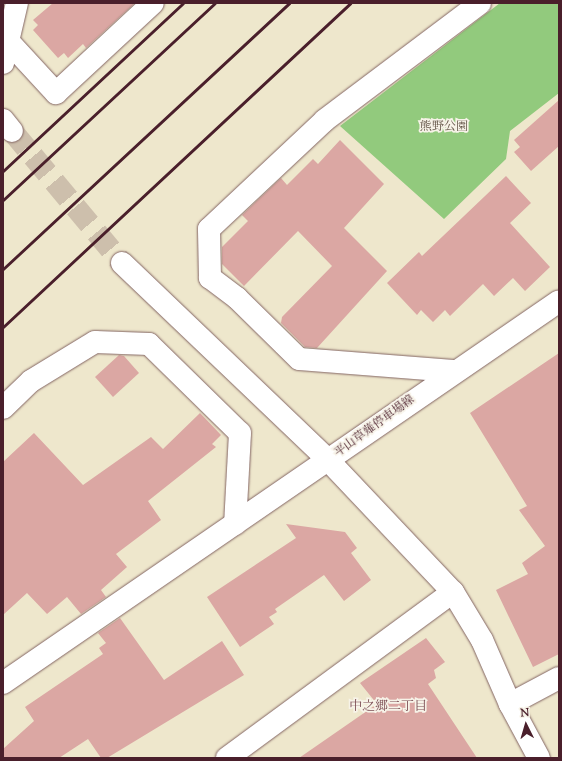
<!DOCTYPE html>
<html>
<head>
<meta charset="utf-8">
<style>
	body { margin:0 }
	#map { position:relative; width:562px; height:761px; overflow:hidden; background:#eee7cc; font-family:"Sorts Mill Goudy","Noto Serif JP",serif }
	div>[style] { position:absolute }
	.green>* { inset:0; background:#92ca7d }
	.building>* { inset:0; background:#dba7a3 }
	.secondary-tunnel>* { height:22px; margin-top:-11px; transform-origin:0; background:repeating-linear-gradient(90deg,#cdbfac 0 22px,transparent 0 33px) }
	.roads { filter:drop-shadow(0 0 1px #836563) drop-shadow(0 0 1px #836563) }
	.minor>* { height:22px; margin:-11px; padding:0 11px; transform-origin:11px; border-radius:11px; background:#fff }
	.tertiary>* { height:22px; margin:-11px; padding:0 11px; transform-origin:11px; border-radius:11px; background:#fff }
	.secondary>* { height:22px; margin:-11px; padding:0 11px; transform-origin:11px; border-radius:11px; background:#fff }
	.rail>* { height:3px; margin:-1.5px; padding:0 1.5px; transform-origin:1.5px; border-radius:1.5px; background:#4a1f2b }
	span { translate:-50% -50%; white-space:nowrap; text-align:center; line-height:1.15; -webkit-text-stroke:3.5px #f7f3e8; paint-order:stroke }
	.park-label { font-size:12px; color:#605244 }
	.street-label { font-size:12px; color:#4a1f2b }
	.neighbourhood-label { font-size:13px; color:#7d4f55 }
	.frame { position:absolute; inset:0; border:4px solid #4a1f2b; pointer-events:none }
	.north { position:absolute; left:506px; top:705px; width:40px; height:40px; -webkit-text-stroke:3px #f7f3e8; paint-order:stroke; rotate:355deg; font-size:11px; font-weight:700; line-height:16px; text-align:center; color:#4a1f2b }
	.north::after { content:''; display:block; margin:auto; width:14px; height:18px; background:#4a1f2b; clip-path:polygon(50% 0,100% 100%,50% 72%,0 100%) }
</style>
</head>
<body>
<div id="map">
	<div class="green">
		<div style="clip-path:polygon(500px 3px,559px 3px,559px 93px,510px 131px,506px 159px,444px 219px,340px 126px)"></div>
	</div>
	<div class="building">
		<div style="clip-path:polygon(53px 3px,135px 3px,86px 48px,83px 44px,68px 58px,64px 53px,58px 58px,33px 30px,38px 25px,33px 20px)"></div>
		<div style="clip-path:polygon(559px 100px,559px 146px,531px 171px,514px 152px,520px 147px,514px 140px)"></div>
		<div style="clip-path:polygon(340px 140px,384px 184px,344px 228px,387px 271px,317px 348px,305px 347px,281px 323px,282px 317px,332px 266px,298px 231px,244px 286px,222px 264px,222px 247px,248px 221px,242px 215px,281px 178px,287px 185px,313px 159px,318px 164px)"></div>
		<div style="clip-path:polygon(506px 176px,531px 203px,510px 223px,550px 267px,525px 291px,513px 278px,494px 296px,483px 284px,450px 316px,445px 310px,433px 322px,421px 310px,417px 315px,387px 283px,419px 252px,422px 256px)"></div>
		<div style="clip-path:polygon(559px 353px,559px 654px,533px 667px,496px 590px,528px 574px,522px 563px,545px 546px,519px 510px,527px 506px,470px 413px)"></div>
		<div style="clip-path:polygon(119px 355px,124px 356px,139px 373px,113px 397px,95px 377px)"></div>
		<div style="clip-path:polygon(200px 413px,221px 435px,212px 444px,216px 447px,148px 501px,161px 520px,116px 554px,127px 567px,101px 590px,106px 597px,81px 614px,67px 597px,47px 614px,27px 593px,3px 615px,3px 462px,34px 433px,83px 485px,151px 437px,163px 449px)"></div>
		<div style="clip-path:polygon(286px 524px,345px 532px,357px 548px,351px 553px,371px 580px,344px 601px,324px 575px,275px 609px,277px 612px,269px 617px,274px 624px,240px 647px,207px 597px,296px 538px)"></div>
		<div style="clip-path:polygon(120px 618px,164px 680px,222px 641px,244px 675px,107px 758px,101px 758px,88px 739px,59px 758px,3px 758px,3px 749px,34px 721px,25px 707px,103px 654px,99px 648px,106px 643px,98px 633px)"></div>
		<div style="clip-path:polygon(426px 638px,445px 662px,434px 670px,436px 678px,428px 684px,477px 758px,299px 758px,377px 704px,360px 683px)"></div>
	</div>
	<div class="secondary-tunnel">
		<div style="left:12px;top:131px;width:172px;rotate:50.2deg"></div>
	</div>
	<div class="roads">
		<div class="minor">
			<div style="left:8px;top:41px;width:71px;rotate:47.3deg"></div>
			<div style="left:56px;top:93px;width:132px;rotate:-42.9deg"></div>
			<div style="left:3px;top:63px;width:62px;rotate:-76.9deg"></div>
			<div style="left:453px;top:371px;width:154px;rotate:-175.5deg"></div>
			<div style="left:299px;top:359px;width:87px;rotate:-135.5deg"></div>
			<div style="left:237px;top:298px;width:34px;rotate:-143deg"></div>
			<div style="left:210px;top:278px;width:49px;rotate:-91.2deg"></div>
			<div style="left:209px;top:229px;width:159px;rotate:-43.2deg"></div>
			<div style="left:325px;top:120px;width:194px;rotate:-37deg"></div>
			<div style="left:3px;top:408px;width:39px;rotate:-44deg"></div>
			<div style="left:31px;top:381px;width:75px;rotate:-31.4deg"></div>
			<div style="left:95px;top:342px;width:54px;rotate:2.1deg"></div>
			<div style="left:149px;top:344px;width:127px;rotate:44.4deg"></div>
			<div style="left:240px;top:433px;width:91px;rotate:93.1deg"></div>
			<div style="left:510px;top:704px;width:55px;rotate:-28deg"></div>
			<div style="left:227px;top:758px;width:280px;rotate:-36.3deg"></div>
		</div>
		<div class="tertiary">
			<div style="left:3px;top:683px;width:394px;rotate:-34.5deg"></div>
			<div style="left:328px;top:460px;width:182px;rotate:46.6deg"></div>
			<div style="left:453px;top:592px;width:56px;rotate:58.9deg"></div>
			<div style="left:482px;top:640px;width:70px;rotate:66.4deg"></div>
			<div style="left:510px;top:704px;width:61px;rotate:61.8deg"></div>
		</div>
		<div class="secondary">
			<div style="left:3px;top:120px;width:14px;rotate:51deg"></div>
			<div style="left:122px;top:263px;width:285px;rotate:43.7deg"></div>
			<div style="left:328px;top:460px;width:280px;rotate:-34.5deg"></div>
		</div>
	</div>
	<div class="rail">
		<div style="left:3px;top:171px;width:246px;rotate:-43deg"></div>
		<div style="left:3px;top:200px;width:289px;rotate:-42.9deg"></div>
		<div style="left:3px;top:269px;width:391px;rotate:-42.9deg"></div>
		<div style="left:3px;top:327px;width:475px;rotate:-43deg"></div>
	</div>
	<div class="park-label">
		<span style="left:444px;top:128px">熊野公園</span>
	</div>
	<div class="street-label">
		<span style="left:375px;top:427px;rotate:-36deg">平山草薙停車場線</span>
	</div>
	<div class="neighbourhood-label">
		<span style="left:388px;top:707px">中之郷二丁目</span>
	</div>
	<div class="frame"></div>
	<div class="north">N</div>
</div>
</body>
</html>
